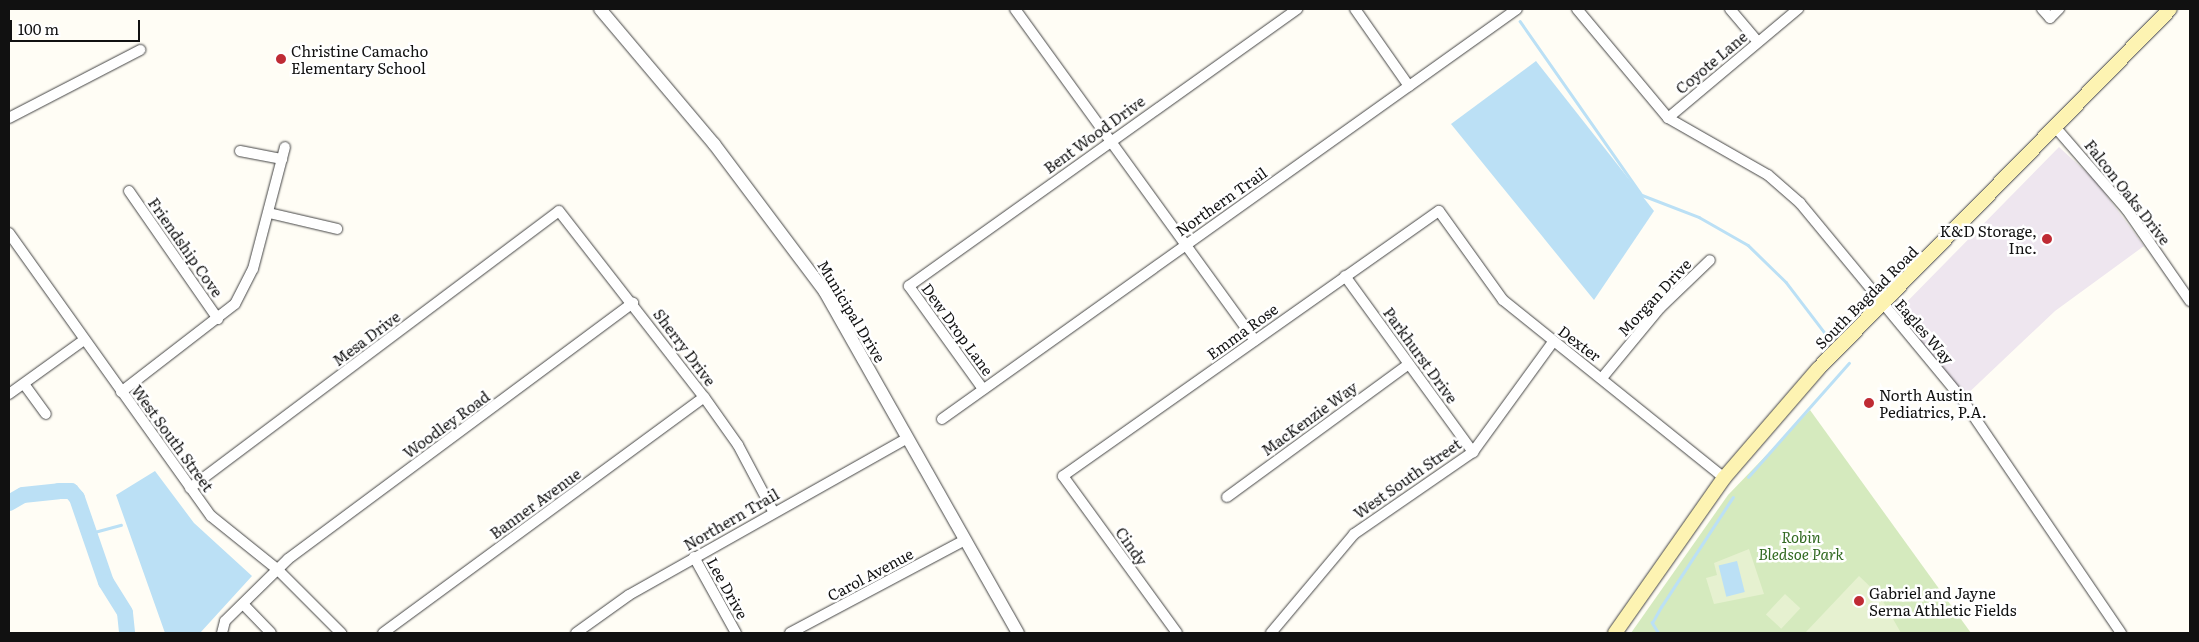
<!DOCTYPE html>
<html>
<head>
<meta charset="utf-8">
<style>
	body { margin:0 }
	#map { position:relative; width:2199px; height:642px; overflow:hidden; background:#fffdf5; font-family:Literata,serif }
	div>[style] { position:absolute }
	.industrial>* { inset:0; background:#eee6ef }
	.green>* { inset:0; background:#d5eabe }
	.pitch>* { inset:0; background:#e6f1d0; transform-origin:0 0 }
	.water>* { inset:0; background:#bbe0f5; transform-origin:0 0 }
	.stream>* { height:2.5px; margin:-1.25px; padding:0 1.25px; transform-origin:1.25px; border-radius:1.25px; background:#bbe0f5 }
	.river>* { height:16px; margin:-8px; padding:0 8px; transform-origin:8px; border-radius:8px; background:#bbe0f5 }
	.roads { filter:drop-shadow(0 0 1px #444) drop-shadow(0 0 1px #444) }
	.minor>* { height:10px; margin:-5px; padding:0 5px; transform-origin:5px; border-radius:5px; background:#fff }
	.tertiary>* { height:12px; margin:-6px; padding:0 6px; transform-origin:6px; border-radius:6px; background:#fff }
	.secondary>* { height:14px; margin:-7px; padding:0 7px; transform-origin:7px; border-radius:7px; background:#fdf3b2 }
	.dots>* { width:14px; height:14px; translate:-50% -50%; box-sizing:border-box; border:2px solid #fff; border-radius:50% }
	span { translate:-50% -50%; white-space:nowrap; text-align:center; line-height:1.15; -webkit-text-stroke:5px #fff; paint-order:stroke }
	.poi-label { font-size:15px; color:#111 }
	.left { translate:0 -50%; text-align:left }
	.right { translate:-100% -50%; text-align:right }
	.street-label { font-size:15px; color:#111 }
	.park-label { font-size:15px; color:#316921; font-style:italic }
	.frame { position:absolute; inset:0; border:10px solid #111; pointer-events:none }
	.scale { position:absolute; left:10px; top:20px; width:130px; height:22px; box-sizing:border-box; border:2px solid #111; border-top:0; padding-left:6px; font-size:15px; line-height:18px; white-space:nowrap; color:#111; -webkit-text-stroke:4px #fff; paint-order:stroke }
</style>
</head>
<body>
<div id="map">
	<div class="industrial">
		<div style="clip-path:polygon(2059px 147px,2095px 180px,2144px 246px,2055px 311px,1962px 399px,1892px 317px)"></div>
	</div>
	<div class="green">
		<div style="clip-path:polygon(1810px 410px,1971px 633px,1631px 633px,1728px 495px)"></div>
	</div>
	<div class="pitch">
		<div style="clip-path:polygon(1749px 549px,1764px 594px,1714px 604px,1706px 578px,1717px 575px,1714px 563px)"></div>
		<div style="clip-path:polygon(1859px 576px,1880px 596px,1901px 633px,1805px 633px)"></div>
		<div style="left:1785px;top:594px;width:21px;height:28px;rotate:43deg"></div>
	</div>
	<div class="water">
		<div style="clip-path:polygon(1536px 61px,1654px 211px,1594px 300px,1451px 124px)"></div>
		<div style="clip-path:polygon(155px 471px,194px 523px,252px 576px,200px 633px,165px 633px,116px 495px)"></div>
		<div style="left:1737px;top:561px;width:32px;height:19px;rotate:76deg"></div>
	</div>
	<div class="stream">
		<div style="left:1520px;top:21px;width:213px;rotate:55deg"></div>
		<div style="left:1642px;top:195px;width:61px;rotate:21.1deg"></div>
		<div style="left:1699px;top:217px;width:56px;rotate:29.7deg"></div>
		<div style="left:1748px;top:245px;width:53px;rotate:44.2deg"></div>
		<div style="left:1786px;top:282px;width:69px;rotate:52.6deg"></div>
		<div style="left:1748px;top:477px;width:152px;rotate:-48.5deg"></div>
		<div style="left:87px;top:534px;width:35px;rotate:-15deg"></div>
		<div style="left:1658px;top:633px;width:12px;rotate:-121deg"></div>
		<div style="left:1652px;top:623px;width:18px;rotate:-61deg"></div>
		<div style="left:1661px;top:607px;width:131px;rotate:-56.8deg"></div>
	</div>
	<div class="river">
		<div style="left:9px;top:503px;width:16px;rotate:-30deg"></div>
		<div style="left:23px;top:495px;width:36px;rotate:-6deg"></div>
		<div style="left:59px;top:491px;width:12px"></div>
		<div style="left:71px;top:491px;width:9px;rotate:49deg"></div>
		<div style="left:77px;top:498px;width:89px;rotate:71deg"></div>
		<div style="left:106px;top:582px;width:36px;rotate:58deg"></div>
		<div style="left:125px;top:613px;width:20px;rotate:84deg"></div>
	</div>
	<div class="roads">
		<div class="minor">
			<div style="left:1015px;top:9px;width:409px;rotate:54.1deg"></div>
			<div style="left:1355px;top:9px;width:94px;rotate:55deg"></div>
			<div style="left:1577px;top:9px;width:142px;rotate:50.1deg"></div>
			<div style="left:1668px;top:118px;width:115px;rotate:29.7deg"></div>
			<div style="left:1768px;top:175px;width:43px;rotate:41.2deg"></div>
			<div style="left:1800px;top:203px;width:254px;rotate:50.4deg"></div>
			<div style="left:1962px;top:399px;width:283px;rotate:55.8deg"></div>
			<div style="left:1730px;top:9px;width:43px;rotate:49.7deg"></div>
			<div style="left:2042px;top:9px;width:12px;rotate:48deg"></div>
			<div style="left:2050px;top:18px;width:13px;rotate:-45deg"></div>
			<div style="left:9px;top:118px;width:148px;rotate:-27.4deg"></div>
			<div style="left:1668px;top:118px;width:170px;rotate:-40deg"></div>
			<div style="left:2056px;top:128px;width:108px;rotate:49.1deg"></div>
			<div style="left:2127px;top:210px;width:111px;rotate:55.3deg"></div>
			<div style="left:240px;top:151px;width:43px;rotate:10.8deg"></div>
			<div style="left:129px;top:191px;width:156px;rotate:55.2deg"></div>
			<div style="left:269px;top:213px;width:70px;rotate:13.2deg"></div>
			<div style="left:9px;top:233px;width:348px;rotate:54.5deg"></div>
			<div style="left:211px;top:516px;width:85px;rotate:38.8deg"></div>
			<div style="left:277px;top:569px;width:91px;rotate:45deg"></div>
			<div style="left:1345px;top:276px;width:218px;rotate:54deg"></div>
			<div style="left:1602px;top:378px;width:91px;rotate:-50.4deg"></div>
			<div style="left:1660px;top:308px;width:69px;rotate:-43.8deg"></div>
			<div style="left:24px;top:384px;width:37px;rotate:54deg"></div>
			<div style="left:983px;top:389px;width:127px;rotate:-125.7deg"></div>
			<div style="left:909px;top:286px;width:477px;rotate:-35.5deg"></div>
			<div style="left:121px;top:392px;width:144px;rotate:-37.7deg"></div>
			<div style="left:235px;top:304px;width:39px;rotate:-63deg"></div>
			<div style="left:253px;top:269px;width:126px;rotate:-75.3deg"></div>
			<div style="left:9px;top:394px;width:92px;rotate:-35.8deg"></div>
			<div style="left:942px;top:419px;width:706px;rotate:-35.49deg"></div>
			<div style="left:190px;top:488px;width:461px;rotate:-36.9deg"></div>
			<div style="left:559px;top:211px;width:236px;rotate:52.1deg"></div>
			<div style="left:704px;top:397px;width:59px;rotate:54.7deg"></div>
			<div style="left:738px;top:445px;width:75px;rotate:62.1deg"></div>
			<div style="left:1227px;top:497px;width:225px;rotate:-36.2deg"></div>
			<div style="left:694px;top:557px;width:87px;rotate:61.1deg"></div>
			<div style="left:243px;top:604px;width:40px;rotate:46deg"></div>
			<div style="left:222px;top:633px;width:12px;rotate:-76deg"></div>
			<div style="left:225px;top:621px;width:88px;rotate:-44.5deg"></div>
			<div style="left:288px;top:559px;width:430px;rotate:-36.6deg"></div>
			<div style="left:383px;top:633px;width:398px;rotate:-36.3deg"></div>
			<div style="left:576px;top:633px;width:65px;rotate:-35.6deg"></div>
			<div style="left:629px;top:595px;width:318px;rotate:-29.4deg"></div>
			<div style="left:790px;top:633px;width:196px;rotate:-28deg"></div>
			<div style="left:1177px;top:633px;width:194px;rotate:-126deg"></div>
			<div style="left:1063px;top:476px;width:460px;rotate:-35.2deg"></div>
			<div style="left:1439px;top:211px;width:110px;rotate:54.3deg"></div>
			<div style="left:1503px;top:300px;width:284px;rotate:38.8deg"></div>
			<div style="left:1271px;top:633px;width:129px;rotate:-50deg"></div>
			<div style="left:1354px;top:534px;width:145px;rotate:-34.6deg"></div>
			<div style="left:1473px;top:452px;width:136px;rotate:-54deg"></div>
		</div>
		<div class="tertiary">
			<div style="left:600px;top:9px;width:177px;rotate:49.8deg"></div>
			<div style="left:714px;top:144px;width:185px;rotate:53.1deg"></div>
			<div style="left:825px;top:292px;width:392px;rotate:60.5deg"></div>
		</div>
		<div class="secondary">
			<div style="left:1615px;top:633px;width:189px;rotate:-54.9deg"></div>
			<div style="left:1724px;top:478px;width:144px;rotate:-49.2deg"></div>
			<div style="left:1818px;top:369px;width:503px;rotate:-45.64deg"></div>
		</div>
	</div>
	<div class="dots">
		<div style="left:281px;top:59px;background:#bf2b34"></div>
		<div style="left:2047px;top:239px;background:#bf2b34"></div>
		<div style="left:1869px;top:403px;background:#bf2b34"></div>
		<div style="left:1859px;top:601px;background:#bf2b34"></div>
	</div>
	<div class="poi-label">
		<span class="left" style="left:291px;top:59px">Christine Camacho<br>Elementary School</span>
		<span class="right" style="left:2037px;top:239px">K&amp;D Storage,<br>Inc.</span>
		<span class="left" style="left:1879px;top:403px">North Austin<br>Pediatrics, P.A.</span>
		<span class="left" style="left:1869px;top:601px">Gabriel and Jayne<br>Serna Athletic Fields</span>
	</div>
	<div class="street-label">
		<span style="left:1711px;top:62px;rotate:-40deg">Coyote Lane</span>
		<span style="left:1094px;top:134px;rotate:-36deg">Bent Wood Drive</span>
		<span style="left:2128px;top:192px;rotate:52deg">Falcon Oaks Drive</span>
		<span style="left:1221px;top:201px;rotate:-35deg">Northern Trail</span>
		<span style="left:186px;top:247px;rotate:55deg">Friendship Cove</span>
		<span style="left:1654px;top:297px;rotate:-47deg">Morgan Drive</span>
		<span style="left:1866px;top:297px;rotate:-45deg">South Bagdad Road</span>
		<span style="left:852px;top:311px;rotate:59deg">Municipal Drive</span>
		<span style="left:958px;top:329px;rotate:54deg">Dew Drop Lane</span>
		<span style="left:1242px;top:331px;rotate:-36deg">Emma Rose</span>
		<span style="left:1925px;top:331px;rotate:49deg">Eagles Way</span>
		<span style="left:366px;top:338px;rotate:-37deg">Mesa Drive</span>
		<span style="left:1580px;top:343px;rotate:37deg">Dexter</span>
		<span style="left:685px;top:347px;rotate:53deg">Sherry Drive</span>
		<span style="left:1421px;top:355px;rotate:54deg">Parkhurst Drive</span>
		<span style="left:1309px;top:418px;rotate:-36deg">MacKenzie Way</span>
		<span style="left:446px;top:424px;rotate:-36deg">Woodley Road</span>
		<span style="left:173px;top:438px;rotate:54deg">West South Street</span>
		<span style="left:1407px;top:478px;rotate:-35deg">West South Street</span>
		<span style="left:535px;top:503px;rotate:-36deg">Banner Avenue</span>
		<span style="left:731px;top:519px;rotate:-30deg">Northern Trail</span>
		<span style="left:1132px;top:546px;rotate:55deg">Cindy</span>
		<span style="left:870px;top:574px;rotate:-28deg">Carol Avenue</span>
		<span style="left:728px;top:588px;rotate:61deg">Lee Drive</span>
	</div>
	<div class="park-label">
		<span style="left:1801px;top:545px">Robin<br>Bledsoe Park</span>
	</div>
	<div class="frame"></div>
	<div class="scale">100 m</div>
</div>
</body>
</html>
